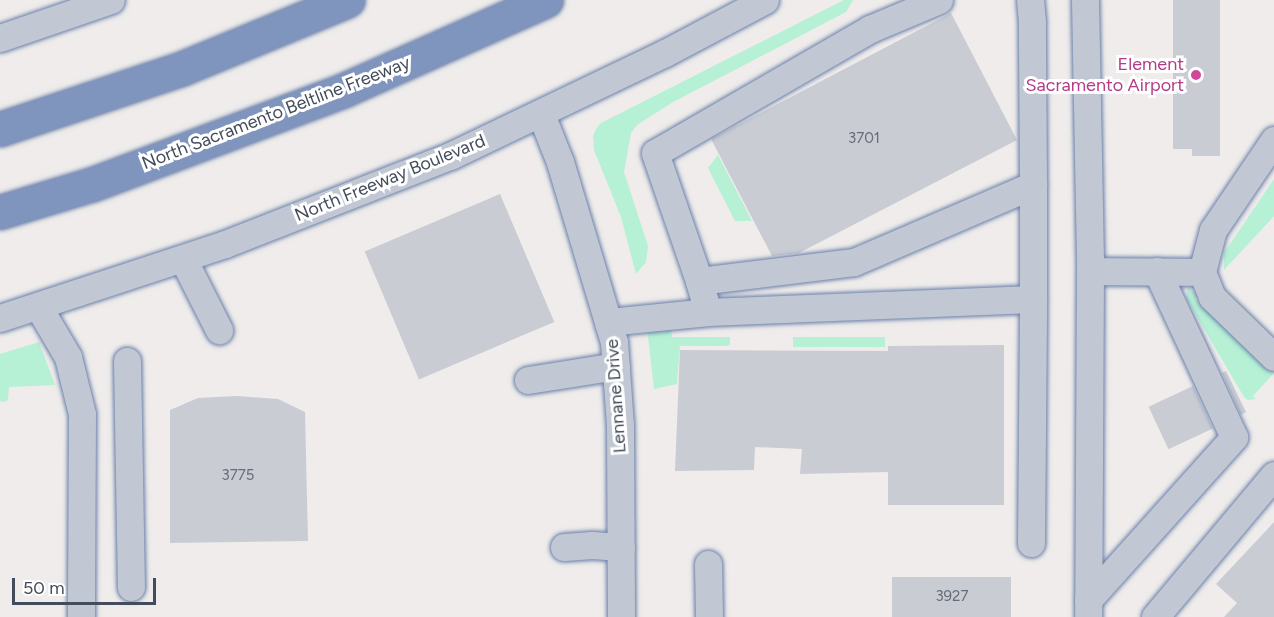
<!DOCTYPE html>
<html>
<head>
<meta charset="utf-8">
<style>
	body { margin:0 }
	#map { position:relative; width:1274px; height:617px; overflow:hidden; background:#efeceb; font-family:Figtree,sans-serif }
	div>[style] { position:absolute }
	.green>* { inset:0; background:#b6f0d5; transform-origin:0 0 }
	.building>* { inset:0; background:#caccd4; transform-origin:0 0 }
	.roads { filter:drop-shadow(0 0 2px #6b80aa) drop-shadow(0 0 2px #6b80aa) }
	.minor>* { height:27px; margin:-13.5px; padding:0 13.5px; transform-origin:13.5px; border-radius:13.5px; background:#c1c8d4 }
	.highway>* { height:33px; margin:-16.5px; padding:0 16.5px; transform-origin:16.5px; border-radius:16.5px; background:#8095be }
	.dots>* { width:16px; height:16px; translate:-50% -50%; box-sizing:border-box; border:3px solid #fff; border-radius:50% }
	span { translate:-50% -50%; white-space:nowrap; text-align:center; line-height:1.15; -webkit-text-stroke:6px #fff; paint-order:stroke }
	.number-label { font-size:15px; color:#656c78 }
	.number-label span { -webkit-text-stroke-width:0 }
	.hotel-label { font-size:18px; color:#b23c85 }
	.right { translate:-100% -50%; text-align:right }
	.street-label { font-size:18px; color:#434c5a }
	.scale { position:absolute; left:12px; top:578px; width:144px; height:27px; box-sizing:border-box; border:3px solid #434c5a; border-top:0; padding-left:8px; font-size:18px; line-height:21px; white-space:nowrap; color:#434c5a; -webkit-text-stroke:4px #fff; paint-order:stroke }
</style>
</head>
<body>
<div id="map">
	<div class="green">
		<div style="clip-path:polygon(844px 0,853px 0,846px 12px,673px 102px,637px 125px,631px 133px,624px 172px,648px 246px,646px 262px,636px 274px,621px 217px,594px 150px,593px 136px,596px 129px,601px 123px)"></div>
		<div style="clip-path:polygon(718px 155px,752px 221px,735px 221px,708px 168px)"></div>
		<div style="clip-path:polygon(1274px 179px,1274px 216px,1224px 270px,1224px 253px)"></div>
		<div style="clip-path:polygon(1188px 287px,1197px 295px,1195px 299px,1274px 373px,1253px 396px,1256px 399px,1248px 400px,1244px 397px,1186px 298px)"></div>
		<div style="clip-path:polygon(671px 325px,672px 337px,730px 337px,730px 344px,728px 346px,680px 346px,677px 384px,654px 389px,647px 328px)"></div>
		<div style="left:793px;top:337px;width:92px;height:10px"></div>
		<div style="clip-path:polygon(39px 342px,55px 385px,9px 387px,8px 400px,4px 402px,0 401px,0 354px)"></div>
	</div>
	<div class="building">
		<div style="clip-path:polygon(1173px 0,1220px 0,1220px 156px,1192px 156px,1192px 149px,1173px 149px)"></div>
		<div style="clip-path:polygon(951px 13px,1017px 140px,799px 253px,772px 256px,711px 139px)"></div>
		<div style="left:500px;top:194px;width:139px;height:147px;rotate:67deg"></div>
		<div style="clip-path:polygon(1004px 345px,1004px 505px,888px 505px,888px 472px,800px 474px,802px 449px,755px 447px,754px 470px,675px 471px,680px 350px,888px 351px,888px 346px)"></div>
		<div style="clip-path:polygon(1226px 371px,1246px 412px,1241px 415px,1222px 373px)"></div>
		<div style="left:1193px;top:386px;width:47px;height:49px;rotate:65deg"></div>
		<div style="clip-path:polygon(237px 396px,278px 399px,305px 412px,308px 541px,170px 543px,170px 410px,198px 398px)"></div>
		<div style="clip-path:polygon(1274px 522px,1274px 617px,1224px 617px,1237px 603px,1216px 584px)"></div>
		<div style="left:1011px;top:577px;width:40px;height:119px;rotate:90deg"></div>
	</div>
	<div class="roads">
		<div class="minor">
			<div style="left:939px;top:0;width:75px;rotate:157.2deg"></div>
			<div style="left:870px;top:29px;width:248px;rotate:150deg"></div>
			<div style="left:655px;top:153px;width:135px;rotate:71deg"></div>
			<div style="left:699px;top:281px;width:156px;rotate:-7deg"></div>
			<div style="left:854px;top:262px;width:195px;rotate:-23.3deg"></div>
			<div style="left:1033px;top:185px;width:163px;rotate:-90.4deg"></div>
			<div style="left:1032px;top:22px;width:22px;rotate:-95deg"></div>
			<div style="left:1085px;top:0;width:271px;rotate:88.9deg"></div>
			<div style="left:1090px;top:271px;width:346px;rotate:90.3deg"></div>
			<div style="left:0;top:38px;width:117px;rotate:-18.9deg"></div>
			<div style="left:541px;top:114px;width:52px;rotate:68.4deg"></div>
			<div style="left:560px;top:162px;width:188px;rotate:73.3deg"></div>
			<div style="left:614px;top:342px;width:83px;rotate:85.9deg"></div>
			<div style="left:620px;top:425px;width:192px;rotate:89.7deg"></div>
			<div style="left:1274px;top:140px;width:109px;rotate:124.1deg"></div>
			<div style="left:1213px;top:230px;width:43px;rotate:104.7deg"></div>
			<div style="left:1202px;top:272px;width:27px;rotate:68deg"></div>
			<div style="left:1212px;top:297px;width:86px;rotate:44.1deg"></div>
			<div style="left:183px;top:259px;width:80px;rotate:63.1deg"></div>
			<div style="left:1090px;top:271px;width:112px;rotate:0.5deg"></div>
			<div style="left:699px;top:281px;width:32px;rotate:74deg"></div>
			<div style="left:708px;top:312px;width:325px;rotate:-2.3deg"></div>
			<div style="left:1033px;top:299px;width:114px;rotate:-90deg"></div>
			<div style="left:38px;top:306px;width:59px;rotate:59.5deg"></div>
			<div style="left:68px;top:357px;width:59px;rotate:76.2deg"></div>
			<div style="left:82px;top:414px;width:203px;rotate:90.3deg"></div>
			<div style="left:0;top:318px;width:237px;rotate:-18.2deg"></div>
			<div style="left:225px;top:244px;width:242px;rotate:-21.4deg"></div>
			<div style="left:450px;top:156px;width:238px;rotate:-25.6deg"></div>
			<div style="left:665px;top:53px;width:113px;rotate:-27.9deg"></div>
			<div style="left:608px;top:322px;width:100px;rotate:-5.7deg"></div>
			<div style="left:127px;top:361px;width:226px;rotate:89deg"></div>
			<div style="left:528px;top:380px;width:89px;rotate:-9deg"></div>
			<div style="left:1031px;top:543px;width:244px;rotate:-89.5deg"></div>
			<div style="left:564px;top:547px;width:28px;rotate:-4deg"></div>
			<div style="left:592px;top:545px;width:29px;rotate:4deg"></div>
			<div style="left:708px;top:564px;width:53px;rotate:88.9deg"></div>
			<div style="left:1088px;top:600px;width:219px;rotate:-48.1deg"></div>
			<div style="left:1234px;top:437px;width:183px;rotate:-114.9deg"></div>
			<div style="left:1155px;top:617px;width:185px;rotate:-50deg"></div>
		</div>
		<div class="highway">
			<div style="left:0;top:129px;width:193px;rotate:-18.4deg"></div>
			<div style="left:183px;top:68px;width:178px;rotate:-22.4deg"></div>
			<div style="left:0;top:212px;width:97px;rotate:-16.8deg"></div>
			<div style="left:93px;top:184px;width:268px;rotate:-20.5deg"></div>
			<div style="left:344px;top:90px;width:221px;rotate:-24deg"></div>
		</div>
	</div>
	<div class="dots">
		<div style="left:1196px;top:75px;background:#d1479c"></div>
	</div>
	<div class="number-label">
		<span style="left:864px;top:139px">3701</span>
		<span style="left:238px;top:476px">3775</span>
		<span style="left:952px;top:597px">3927</span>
	</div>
	<div class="hotel-label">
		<span class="right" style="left:1184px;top:75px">Element<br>Sacramento Airport</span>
	</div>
	<div class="street-label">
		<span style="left:276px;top:113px;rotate:-21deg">North Sacramento Beltline Freeway</span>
		<span style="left:390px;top:178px;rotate:-22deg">North Freeway Boulevard</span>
		<span style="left:616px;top:396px;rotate:-94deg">Lennane Drive</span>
	</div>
	<div class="scale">50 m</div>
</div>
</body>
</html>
